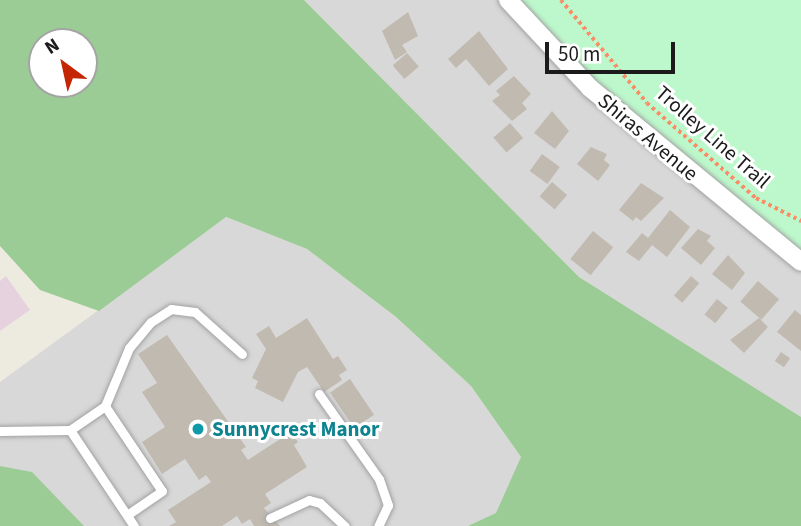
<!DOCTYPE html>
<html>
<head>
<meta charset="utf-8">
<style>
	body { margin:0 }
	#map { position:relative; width:801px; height:526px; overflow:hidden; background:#edebe0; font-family:"Source Sans 3",sans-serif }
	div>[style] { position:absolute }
	.residential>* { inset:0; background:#d9d8d8 }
	.industrial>* { inset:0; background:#e6d2df }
	.forest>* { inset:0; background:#9ccc95 }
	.park>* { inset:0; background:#bcf8cb }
	.building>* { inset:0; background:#c1bab0; transform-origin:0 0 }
	.path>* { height:3.5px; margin-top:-1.75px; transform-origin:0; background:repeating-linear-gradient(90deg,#f88f67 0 3.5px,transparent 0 7px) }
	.roads { filter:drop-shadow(0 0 2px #a2a2a2) drop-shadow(0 0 2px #a2a2a2) }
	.lane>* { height:9px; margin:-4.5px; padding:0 4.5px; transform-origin:4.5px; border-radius:4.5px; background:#fff }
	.street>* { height:18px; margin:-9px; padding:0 9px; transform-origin:9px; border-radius:9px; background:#fff }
	.dots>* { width:19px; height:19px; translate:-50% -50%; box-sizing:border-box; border:4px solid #fff; border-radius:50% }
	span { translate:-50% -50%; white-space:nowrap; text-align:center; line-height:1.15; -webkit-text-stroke:6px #fff; paint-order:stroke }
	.street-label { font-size:21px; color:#1b1b1b }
	.culture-label { font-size:21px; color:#0d838f; font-weight:700 }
	.left { translate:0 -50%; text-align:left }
	.north { position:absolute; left:28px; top:28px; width:70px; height:70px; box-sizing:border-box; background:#fff; border:2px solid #a4a4a4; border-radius:50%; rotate:327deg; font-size:19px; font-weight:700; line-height:28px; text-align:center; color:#1b1b1b }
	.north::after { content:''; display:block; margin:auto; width:24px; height:32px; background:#c42503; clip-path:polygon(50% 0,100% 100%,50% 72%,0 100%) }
	.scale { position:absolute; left:545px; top:42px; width:130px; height:32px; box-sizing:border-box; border:4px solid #1b1b1b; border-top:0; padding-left:9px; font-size:21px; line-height:24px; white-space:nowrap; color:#1b1b1b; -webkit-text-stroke:5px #fff; paint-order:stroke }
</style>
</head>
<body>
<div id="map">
	<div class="residential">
		<div style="clip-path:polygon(304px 0,512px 0,801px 262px,801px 428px,579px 277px)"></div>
		<div style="clip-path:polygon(226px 217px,307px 249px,396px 317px,471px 386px,521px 457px,556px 526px,6px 526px,0 517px,0 382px)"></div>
	</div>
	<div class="industrial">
		<div style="clip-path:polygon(6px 276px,30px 310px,0 331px,0 281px)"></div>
	</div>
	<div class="forest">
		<div style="clip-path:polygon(evenodd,0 0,304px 0,579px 277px,801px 417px,801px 526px,468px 526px,496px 513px,521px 457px,471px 386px,396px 317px,307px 249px,226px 217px,99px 311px,40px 290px,0 246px,0 0,84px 42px,84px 84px,42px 84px,42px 42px,84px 42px)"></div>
		<div style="clip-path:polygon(0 466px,32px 472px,84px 526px,0 526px)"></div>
	</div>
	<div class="park">
		<div style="clip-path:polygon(508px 0,801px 0,801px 262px,646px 137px)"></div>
	</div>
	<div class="building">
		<div style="clip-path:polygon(408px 12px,418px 36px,402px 45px,407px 52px,395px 60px,382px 31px)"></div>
		<div style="clip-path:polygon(479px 31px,508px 69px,489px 86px,466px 59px,456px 68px,448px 59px)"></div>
		<div style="left:407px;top:53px;width:18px;height:19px;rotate:49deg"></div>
		<div style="clip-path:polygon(514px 76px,531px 94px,522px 103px,527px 109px,512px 121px,492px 101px,500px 95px,496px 91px)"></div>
		<div style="clip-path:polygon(552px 111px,569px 131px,555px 149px,534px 133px)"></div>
		<div style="left:510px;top:123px;width:20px;height:22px;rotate:49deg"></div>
		<div style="clip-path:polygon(591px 147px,607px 154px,604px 160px,610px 165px,598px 181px,577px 164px)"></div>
		<div style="left:542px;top:154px;width:22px;height:21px;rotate:36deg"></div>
		<div style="left:552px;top:182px;width:20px;height:19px;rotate:41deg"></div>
		<div style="clip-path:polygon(641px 183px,664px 198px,641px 221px,636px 217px,633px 221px,619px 210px)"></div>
		<div style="clip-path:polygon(670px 210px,690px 227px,667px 257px,652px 245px,639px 261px,626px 252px,642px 233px,648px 238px)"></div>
		<div style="clip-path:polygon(698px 229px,711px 236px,707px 241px,715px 248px,701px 265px,681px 248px)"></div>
		<div style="left:593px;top:231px;width:26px;height:36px;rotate:39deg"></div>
		<div style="clip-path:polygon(728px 255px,745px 273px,732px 290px,712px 274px)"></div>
		<div style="left:691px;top:276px;width:11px;height:26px;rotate:41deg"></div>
		<div style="left:758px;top:281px;width:28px;height:27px;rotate:41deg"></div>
		<div style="left:717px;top:299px;width:14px;height:20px;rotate:39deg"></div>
		<div style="clip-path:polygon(795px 310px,801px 315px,801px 351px,777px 332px)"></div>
		<div style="clip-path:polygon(307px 318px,333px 359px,338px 356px,347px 370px,339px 375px,342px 380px,324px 392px,307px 367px,298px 372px,283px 402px,255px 388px,258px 381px,252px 378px,266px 349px,256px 334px,269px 326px,276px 338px)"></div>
		<div style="clip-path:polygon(759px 318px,768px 327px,744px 353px,730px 340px)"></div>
		<div style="clip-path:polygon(167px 335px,246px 447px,241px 450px,248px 460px,291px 432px,298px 442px,294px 445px,307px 467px,265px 494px,271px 503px,264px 508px,280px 526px,254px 526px,250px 519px,242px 524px,237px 516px,222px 526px,169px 526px,176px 522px,168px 510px,211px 482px,206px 475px,199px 480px,185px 459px,162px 474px,142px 442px,165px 427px,142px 392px,157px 383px,138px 354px)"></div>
		<div style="left:781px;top:352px;width:11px;height:11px;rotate:34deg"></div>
		<div style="left:350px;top:379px;width:43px;height:24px;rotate:56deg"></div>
	</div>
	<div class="path">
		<div style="left:561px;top:0;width:134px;rotate:50.1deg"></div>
		<div style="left:647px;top:103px;width:145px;rotate:41.1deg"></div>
		<div style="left:756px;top:198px;width:51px;rotate:27.1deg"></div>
	</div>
	<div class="roads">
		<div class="lane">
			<div style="left:319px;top:394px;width:104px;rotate:54.8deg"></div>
			<div style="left:379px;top:479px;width:28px;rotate:71deg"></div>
			<div style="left:388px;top:505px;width:23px;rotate:115deg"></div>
			<div style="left:105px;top:406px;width:63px;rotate:-67.5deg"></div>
			<div style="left:129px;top:348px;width:34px;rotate:-50deg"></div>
			<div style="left:151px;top:322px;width:24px;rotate:-33deg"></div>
			<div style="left:171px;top:309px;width:24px;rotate:7deg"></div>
			<div style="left:195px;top:312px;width:63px;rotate:41.8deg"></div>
			<div style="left:70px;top:430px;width:115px;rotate:56.3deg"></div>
			<div style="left:0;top:431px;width:70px;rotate:-0.8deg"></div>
			<div style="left:70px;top:430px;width:42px;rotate:-34.4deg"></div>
			<div style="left:105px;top:406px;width:102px;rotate:56.2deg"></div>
			<div style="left:162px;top:491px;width:42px;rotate:145.6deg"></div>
			<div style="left:270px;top:518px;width:43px;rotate:-24.8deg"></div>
			<div style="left:309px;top:500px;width:11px;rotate:15deg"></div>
			<div style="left:320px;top:503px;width:34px;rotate:43deg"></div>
		</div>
		<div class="street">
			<div style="left:508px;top:0;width:120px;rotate:47deg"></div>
			<div style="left:590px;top:88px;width:273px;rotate:39.5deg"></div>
		</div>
	</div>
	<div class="dots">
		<div style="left:198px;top:429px;background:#0f9aa8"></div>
	</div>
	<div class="street-label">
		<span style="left:648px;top:137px;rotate:40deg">Shiras Avenue</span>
		<span style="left:713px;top:137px;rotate:41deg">Trolley Line Trail</span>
	</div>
	<div class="culture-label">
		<span class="left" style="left:212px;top:429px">Sunnycrest Manor</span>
	</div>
	<div class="north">N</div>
	<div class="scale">50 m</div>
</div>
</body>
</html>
